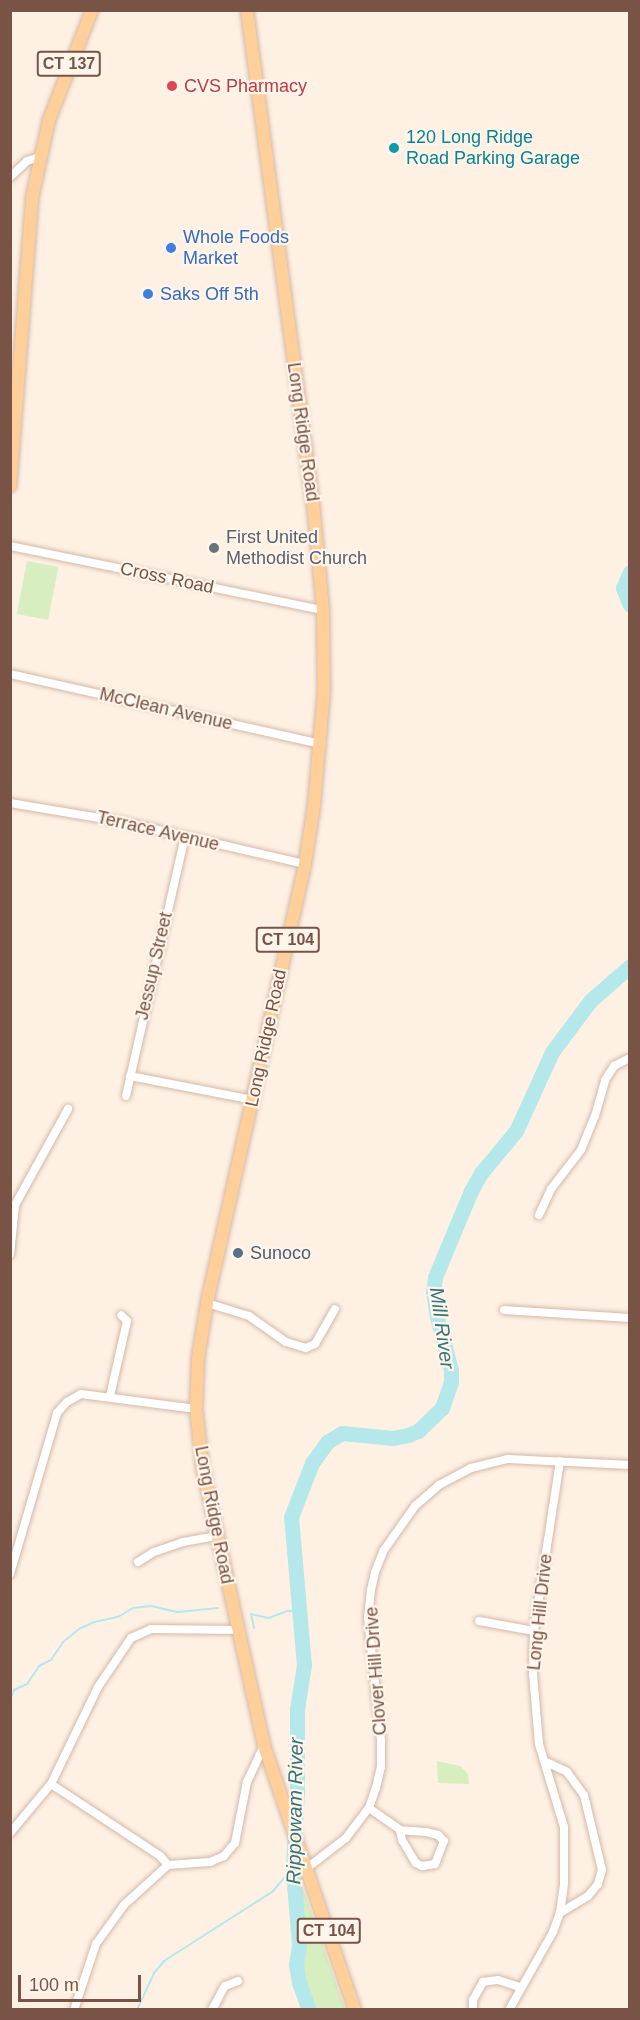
<!DOCTYPE html>
<html>
<head>
<meta charset="utf-8">
<style>
	body { margin:0 }
	#map { position:relative; width:640px; height:2020px; overflow:hidden; background:#fef1e3; font-family:Arial,sans-serif }
	div>[style] { position:absolute }
	.green>* { inset:0; background:#d7eec0; transform-origin:0 0 }
	.stream>* { height:2px; margin:-1px; padding:0 1px; transform-origin:1px; border-radius:1px; background:#b5e8ea }
	.river>* { height:15px; margin:-7.5px; padding:0 7.5px; transform-origin:7.5px; border-radius:7.5px; background:#b5e8ea }
	.roads { filter:drop-shadow(0 0 2px #d3b9aa) drop-shadow(0 0 2px #d3b9aa) }
	.street>* { height:8px; margin:-4px; padding:0 4px; transform-origin:4px; border-radius:4px; background:#fff }
	.primary>* { height:12px; margin:-6px; padding:0 6px; transform-origin:6px; border-radius:6px; background:#ffcf99 }
	.dots>* { width:16px; height:16px; translate:-50% -50%; box-sizing:border-box; border:3px solid #fff5eb; border-radius:50% }
	span { translate:-50% -50%; white-space:nowrap; text-align:center; line-height:1.15; -webkit-text-stroke:4.5px #fff5eb; paint-order:stroke }
	.shield-label span { padding:2px 4px; background:#fff5eb; border:2px solid; border-radius:4px; -webkit-text-stroke-width:0 }
	.shield-label { font-size:16px; color:#795346; font-weight:700 }
	.health-label { font-size:18px; color:#be3a42 }
	.left { translate:0 -50%; text-align:left }
	.culture-label { font-size:18px; color:#0d838f }
	.shop-label { font-size:18px; color:#366cbe }
	.street-label { font-size:18px; color:#795346 }
	.worship-label { font-size:18px; color:#5b616d }
	.service-label { font-size:18px; color:#4e5e75 }
	.water-label { font-size:20px; color:#357479; font-style:italic }
	.frame { position:absolute; inset:0; border:12px solid #795346; pointer-events:none }
	.scale { position:absolute; left:18px; top:1975px; width:123px; height:27px; box-sizing:border-box; border:3px solid #795346; border-top:0; padding-left:8px; font-size:18px; line-height:21px; white-space:nowrap; color:#795346; -webkit-text-stroke:4px #fff5eb; paint-order:stroke }
</style>
</head>
<body>
<div id="map">
	<div class="green">
		<div style="left:27px;top:561px;width:32px;height:54px;rotate:11deg"></div>
		<div style="clip-path:polygon(437px 1761px,460px 1766px,468px 1774px,469px 1784px,438px 1783px)"></div>
		<div style="clip-path:polygon(297px 1871px,345px 2009px,305px 2009px,298px 1993px,287px 1888px)"></div>
	</div>
	<div class="stream">
		<div style="left:254px;top:1628px;width:14px;rotate:-102deg"></div>
		<div style="left:251px;top:1614px;width:18px;rotate:13deg"></div>
		<div style="left:269px;top:1618px;width:19px;rotate:-21deg"></div>
		<div style="left:287px;top:1611px;width:12px"></div>
		<div style="left:10px;top:1700px;width:11px;rotate:-68deg"></div>
		<div style="left:14px;top:1690px;width:14px;rotate:-25deg"></div>
		<div style="left:27px;top:1684px;width:22px;rotate:-56deg"></div>
		<div style="left:39px;top:1666px;width:13px;rotate:-27deg"></div>
		<div style="left:51px;top:1660px;width:22px;rotate:-56deg"></div>
		<div style="left:63px;top:1642px;width:21px;rotate:-39deg"></div>
		<div style="left:79px;top:1629px;width:17px;rotate:-25deg"></div>
		<div style="left:94px;top:1622px;width:25px;rotate:-12deg"></div>
		<div style="left:118px;top:1617px;width:17px;rotate:-31deg"></div>
		<div style="left:133px;top:1608px;width:18px;rotate:-6deg"></div>
		<div style="left:151px;top:1606px;width:28px;rotate:13deg"></div>
		<div style="left:178px;top:1612px;width:40px;rotate:-5.7deg"></div>
		<div style="left:137px;top:2010px;width:41px;rotate:-65.3deg"></div>
		<div style="left:154px;top:1973px;width:16px;rotate:-50deg"></div>
		<div style="left:164px;top:1961px;width:128px;rotate:-32.6deg"></div>
		<div style="left:272px;top:1892px;width:32px;rotate:-49deg"></div>
	</div>
	<div class="river">
		<div style="left:630px;top:572px;width:17px;rotate:114deg"></div>
		<div style="left:623px;top:588px;width:18px;rotate:68deg"></div>
		<div style="left:309px;top:2010px;width:29px;rotate:-110deg"></div>
		<div style="left:299px;top:1983px;width:19px;rotate:-99deg"></div>
		<div style="left:296px;top:1964px;width:19px;rotate:-81deg"></div>
		<div style="left:299px;top:1945px;width:77px;rotate:-94.5deg"></div>
		<div style="left:293px;top:1868px;width:76px;rotate:-87deg"></div>
		<div style="left:297px;top:1792px;width:83px;rotate:-90deg"></div>
		<div style="left:297px;top:1709px;width:45px;rotate:-81deg"></div>
		<div style="left:304px;top:1665px;width:149px;rotate:-95deg"></div>
		<div style="left:291px;top:1517px;width:58px;rotate:-68.7deg"></div>
		<div style="left:312px;top:1463px;width:26px;rotate:-54deg"></div>
		<div style="left:327px;top:1442px;width:17px;rotate:-31deg"></div>
		<div style="left:342px;top:1433px;width:51px;rotate:5.6deg"></div>
		<div style="left:393px;top:1438px;width:15px;rotate:-11deg"></div>
		<div style="left:408px;top:1435px;width:11px;rotate:-22deg"></div>
		<div style="left:418px;top:1431px;width:33px;rotate:-44deg"></div>
		<div style="left:442px;top:1408px;width:28px;rotate:-71deg"></div>
		<div style="left:451px;top:1382px;width:12px;rotate:-90deg"></div>
		<div style="left:451px;top:1370px;width:55px;rotate:-104.8deg"></div>
		<div style="left:437px;top:1317px;width:25px;rotate:-99deg"></div>
		<div style="left:433px;top:1292px;width:15px;rotate:-82deg"></div>
		<div style="left:435px;top:1277px;width:93px;rotate:-67.3deg"></div>
		<div style="left:471px;top:1191px;width:21px;rotate:-61deg"></div>
		<div style="left:481px;top:1173px;width:55px;rotate:-50.2deg"></div>
		<div style="left:516px;top:1131px;width:87px;rotate:-65.5deg"></div>
		<div style="left:552px;top:1052px;width:64px;rotate:-53.3deg"></div>
		<div style="left:590px;top:1001px;width:53px;rotate:-41.2deg"></div>
	</div>
	<div class="roads">
		<div class="street">
			<div style="left:10px;top:177px;width:23px;rotate:-43deg"></div>
			<div style="left:27px;top:161px;width:14px;rotate:-17deg"></div>
			<div style="left:10px;top:546px;width:319px;rotate:11.6deg"></div>
			<div style="left:10px;top:674px;width:319px;rotate:12.7deg"></div>
			<div style="left:10px;top:803px;width:115px;rotate:9.5deg"></div>
			<div style="left:123px;top:822px;width:187px;rotate:13deg"></div>
			<div style="left:130px;top:1076px;width:125px;rotate:11deg"></div>
			<div style="left:126px;top:1096px;width:266px;rotate:-77.2deg"></div>
			<div style="left:539px;top:1215px;width:29px;rotate:-65deg"></div>
			<div style="left:551px;top:1189px;width:49px;rotate:-52.4deg"></div>
			<div style="left:581px;top:1150px;width:37px;rotate:-68deg"></div>
			<div style="left:595px;top:1116px;width:37px;rotate:-74deg"></div>
			<div style="left:605px;top:1080px;width:17px;rotate:-57deg"></div>
			<div style="left:614px;top:1066px;width:18px;rotate:-27deg"></div>
			<div style="left:10px;top:1254px;width:49px;rotate:-84.2deg"></div>
			<div style="left:15px;top:1205px;width:110px;rotate:-61.1deg"></div>
			<div style="left:207px;top:1303px;width:44px;rotate:17.2deg"></div>
			<div style="left:249px;top:1316px;width:45px;rotate:35.1deg"></div>
			<div style="left:286px;top:1342px;width:21px;rotate:17deg"></div>
			<div style="left:306px;top:1348px;width:10px;rotate:-24deg"></div>
			<div style="left:315px;top:1344px;width:40px;rotate:-60.3deg"></div>
			<div style="left:504px;top:1310px;width:126px;rotate:3.6deg"></div>
			<div style="left:110px;top:1396px;width:77px;rotate:-77.2deg"></div>
			<div style="left:127px;top:1321px;width:8px;rotate:-135deg"></div>
			<div style="left:138px;top:1562px;width:19px;rotate:-32deg"></div>
			<div style="left:154px;top:1552px;width:31px;rotate:-19deg"></div>
			<div style="left:183px;top:1542px;width:35px;rotate:-10deg"></div>
			<div style="left:10px;top:1574px;width:168px;rotate:-73.7deg"></div>
			<div style="left:57px;top:1413px;width:15px;rotate:-48deg"></div>
			<div style="left:67px;top:1402px;width:16px;rotate:-30deg"></div>
			<div style="left:81px;top:1394px;width:116px;rotate:7.4deg"></div>
			<div style="left:479px;top:1621px;width:56px;rotate:10.3deg"></div>
			<div style="left:546px;top:1762px;width:23px;rotate:25deg"></div>
			<div style="left:567px;top:1772px;width:29px;rotate:54deg"></div>
			<div style="left:584px;top:1795px;width:77px;rotate:76.5deg"></div>
			<div style="left:602px;top:1870px;width:15px;rotate:106deg"></div>
			<div style="left:598px;top:1884px;width:16px;rotate:130deg"></div>
			<div style="left:588px;top:1896px;width:33px;rotate:149deg"></div>
			<div style="left:51px;top:1784px;width:131px;rotate:33.4deg"></div>
			<div style="left:160px;top:1856px;width:12px;rotate:48deg"></div>
			<div style="left:369px;top:1808px;width:38px;rotate:35deg"></div>
			<div style="left:400px;top:1830px;width:10px;rotate:79deg"></div>
			<div style="left:402px;top:1840px;width:27px;rotate:59deg"></div>
			<div style="left:416px;top:1863px;width:7px;rotate:27deg"></div>
			<div style="left:422px;top:1866px;width:13px;rotate:-9deg"></div>
			<div style="left:435px;top:1864px;width:25px;rotate:-69deg"></div>
			<div style="left:444px;top:1841px;width:8px;rotate:-135deg"></div>
			<div style="left:438px;top:1835px;width:12px;rotate:-166deg"></div>
			<div style="left:426px;top:1832px;width:26px;rotate:-176deg"></div>
			<div style="left:10px;top:1833px;width:64px;rotate:-50.1deg"></div>
			<div style="left:51px;top:1784px;width:108px;rotate:-64.1deg"></div>
			<div style="left:98px;top:1687px;width:59px;rotate:-56deg"></div>
			<div style="left:131px;top:1638px;width:22px;rotate:-24deg"></div>
			<div style="left:151px;top:1629px;width:86px;rotate:0.7deg"></div>
			<div style="left:307px;top:1868px;width:49px;rotate:-37.6deg"></div>
			<div style="left:346px;top:1838px;width:38px;rotate:-53deg"></div>
			<div style="left:369px;top:1808px;width:21px;rotate:-71deg"></div>
			<div style="left:376px;top:1788px;width:22px;rotate:-77deg"></div>
			<div style="left:381px;top:1767px;width:27px;rotate:-90deg"></div>
			<div style="left:381px;top:1740px;width:123px;rotate:-96.1deg"></div>
			<div style="left:368px;top:1618px;width:28px;rotate:-84deg"></div>
			<div style="left:371px;top:1590px;width:18px;rotate:-77deg"></div>
			<div style="left:375px;top:1572px;width:24px;rotate:-68deg"></div>
			<div style="left:384px;top:1550px;width:54px;rotate:-54.8deg"></div>
			<div style="left:415px;top:1506px;width:32px;rotate:-41deg"></div>
			<div style="left:439px;top:1485px;width:36px;rotate:-28deg"></div>
			<div style="left:471px;top:1468px;width:38px;rotate:-14deg"></div>
			<div style="left:508px;top:1459px;width:122px;rotate:2.8deg"></div>
			<div style="left:74px;top:2010px;width:70px;rotate:-71.6deg"></div>
			<div style="left:96px;top:1944px;width:48px;rotate:-54.3deg"></div>
			<div style="left:124px;top:1905px;width:59px;rotate:-42.3deg"></div>
			<div style="left:168px;top:1865px;width:42px;rotate:-4.1deg"></div>
			<div style="left:210px;top:1862px;width:15px;rotate:-23deg"></div>
			<div style="left:224px;top:1856px;width:17px;rotate:-50deg"></div>
			<div style="left:235px;top:1843px;width:62px;rotate:-78.9deg"></div>
			<div style="left:247px;top:1782px;width:40px;rotate:-65deg"></div>
			<div style="left:212px;top:2010px;width:27px;rotate:-62deg"></div>
			<div style="left:225px;top:1986px;width:14px;rotate:-21deg"></div>
			<div style="left:473px;top:2010px;width:10px;rotate:-90deg"></div>
			<div style="left:473px;top:2000px;width:21px;rotate:-61deg"></div>
			<div style="left:483px;top:1982px;width:15px;rotate:-8deg"></div>
			<div style="left:498px;top:1980px;width:23px;rotate:18deg"></div>
			<div style="left:509px;top:2010px;width:90px;rotate:-60.6deg"></div>
			<div style="left:553px;top:1932px;width:20px;rotate:-70deg"></div>
			<div style="left:560px;top:1913px;width:30px;rotate:-82deg"></div>
			<div style="left:564px;top:1883px;width:56px;rotate:-90deg"></div>
			<div style="left:564px;top:1827px;width:87px;rotate:-106.8deg"></div>
			<div style="left:539px;top:1744px;width:70px;rotate:-94.9deg"></div>
			<div style="left:533px;top:1674px;width:43px;rotate:-88.7deg"></div>
			<div style="left:534px;top:1631px;width:172px;rotate:-81.3deg"></div>
		</div>
		<div class="primary">
			<div style="left:247px;top:10px;width:496px;rotate:82.4deg"></div>
			<div style="left:313px;top:502px;width:108px;rotate:84.7deg"></div>
			<div style="left:323px;top:610px;width:81px;rotate:89.3deg"></div>
			<div style="left:324px;top:691px;width:114px;rotate:95deg"></div>
			<div style="left:314px;top:805px;width:60px;rotate:98.7deg"></div>
			<div style="left:305px;top:864px;width:450px;rotate:102.6deg"></div>
			<div style="left:207px;top:1303px;width:56px;rotate:99.3deg"></div>
			<div style="left:198px;top:1358px;width:51px;rotate:92.2deg"></div>
			<div style="left:196px;top:1409px;width:61px;rotate:83.5deg"></div>
			<div style="left:203px;top:1470px;width:283px;rotate:77.5deg"></div>
			<div style="left:264px;top:1746px;width:279px;rotate:71deg"></div>
			<div style="left:10px;top:486px;width:289px;rotate:-85.6deg"></div>
			<div style="left:32px;top:198px;width:80px;rotate:-77.7deg"></div>
			<div style="left:49px;top:120px;width:118px;rotate:-68.6deg"></div>
		</div>
	</div>
	<div class="dots">
		<div style="left:172px;top:86px;background:#e0444e"></div>
		<div style="left:394px;top:148px;background:#0f9aa8"></div>
		<div style="left:171px;top:248px;background:#3f7fe0"></div>
		<div style="left:148px;top:294px;background:#3f7fe0"></div>
		<div style="left:214px;top:548px;background:#6b7280"></div>
		<div style="left:238px;top:1253px;background:#5c6f8a"></div>
	</div>
	<div class="shield-label">
		<span style="left:69px;top:64px">CT 137</span>
		<span style="left:288px;top:940px">CT 104</span>
		<span style="left:329px;top:1931px">CT 104</span>
	</div>
	<div class="health-label">
		<span class="left" style="left:184px;top:86px">CVS Pharmacy</span>
	</div>
	<div class="culture-label">
		<span class="left" style="left:406px;top:148px">120 Long Ridge<br>Road Parking Garage</span>
	</div>
	<div class="shop-label">
		<span class="left" style="left:183px;top:248px">Whole Foods<br>Market</span>
		<span class="left" style="left:160px;top:294px">Saks Off 5th</span>
	</div>
	<div class="street-label">
		<span style="left:303px;top:432px;rotate:82deg">Long Ridge Road</span>
		<span style="left:167px;top:578px;rotate:12deg">Cross Road</span>
		<span style="left:166px;top:709px;rotate:13deg">McClean Avenue</span>
		<span style="left:158px;top:831px;rotate:13deg">Terrace Avenue</span>
		<span style="left:154px;top:966px;rotate:-77deg">Jessup Street</span>
		<span style="left:266px;top:1038px;rotate:-78deg">Long Ridge Road</span>
		<span style="left:214px;top:1515px;rotate:79deg">Long Ridge Road</span>
		<span style="left:540px;top:1612px;rotate:-84deg">Long Hill Drive</span>
		<span style="left:376px;top:1671px;rotate:-94deg">Clover Hill Drive</span>
	</div>
	<div class="worship-label">
		<span class="left" style="left:226px;top:548px">First United<br>Methodist Church</span>
	</div>
	<div class="service-label">
		<span class="left" style="left:250px;top:1253px">Sunoco</span>
	</div>
	<div class="water-label">
		<span style="left:442px;top:1328px;rotate:82deg">Mill River</span>
		<span style="left:295px;top:1811px;rotate:-89deg">Rippowam River</span>
	</div>
	<div class="frame"></div>
	<div class="scale">100 m</div>
</div>
</body>
</html>
